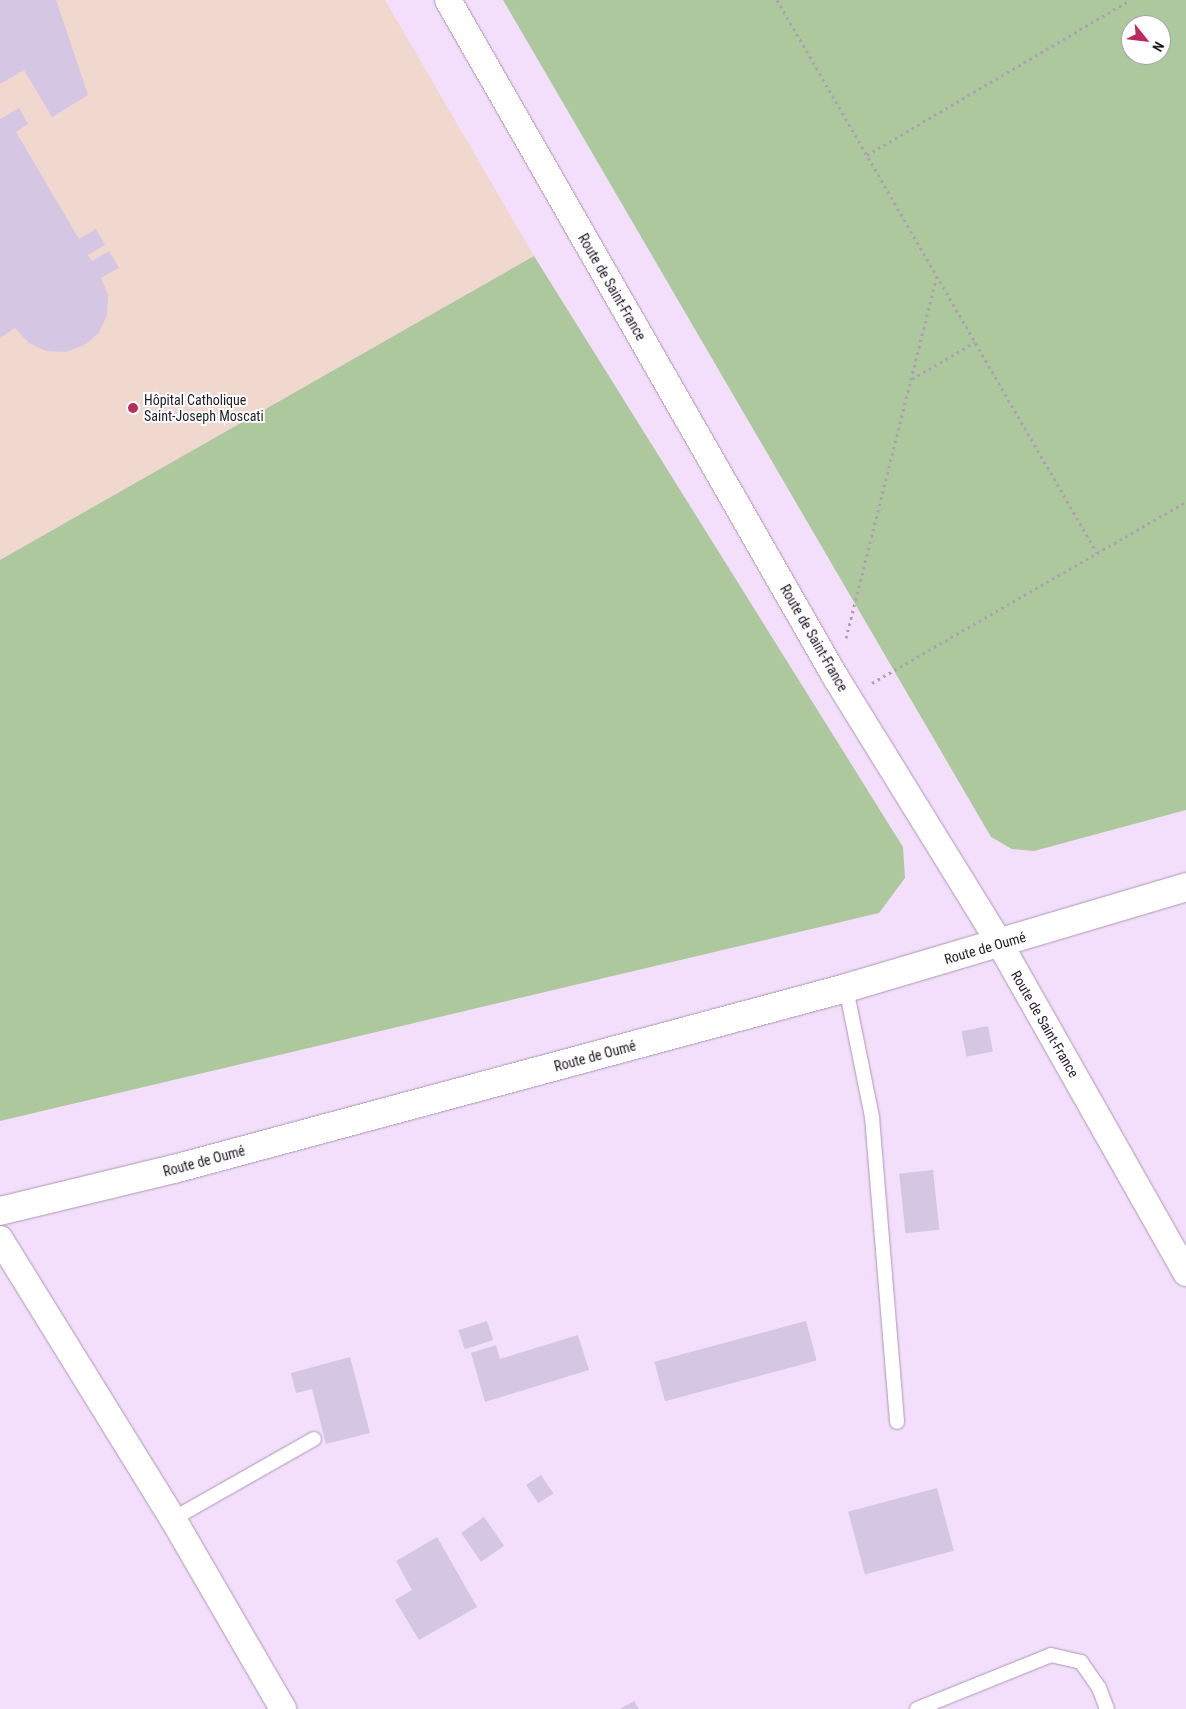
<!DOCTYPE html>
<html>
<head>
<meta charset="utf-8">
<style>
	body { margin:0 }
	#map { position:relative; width:1186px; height:1709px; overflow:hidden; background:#f3dffb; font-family:"Roboto Condensed",sans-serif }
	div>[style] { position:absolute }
	.medical>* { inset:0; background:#f0d8ce }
	.green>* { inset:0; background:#aec89d }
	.building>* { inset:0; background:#d5c6e3; transform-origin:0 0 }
	.path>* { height:3px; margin-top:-1.5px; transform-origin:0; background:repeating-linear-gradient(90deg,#af9fb5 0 2.5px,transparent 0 6.5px) }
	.roads { filter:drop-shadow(0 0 1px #ab98b2) drop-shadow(0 0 1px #ab98b2) }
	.service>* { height:14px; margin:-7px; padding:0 7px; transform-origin:7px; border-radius:7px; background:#fff }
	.minor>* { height:26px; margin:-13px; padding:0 13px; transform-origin:13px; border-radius:13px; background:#fff }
	.secondary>* { height:28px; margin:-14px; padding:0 14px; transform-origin:14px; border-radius:14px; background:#fff }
	.dots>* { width:14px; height:14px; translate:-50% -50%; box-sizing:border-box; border:2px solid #fff; border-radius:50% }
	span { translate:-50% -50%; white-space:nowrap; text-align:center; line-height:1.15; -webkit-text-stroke:4px #fff; paint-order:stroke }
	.street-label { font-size:14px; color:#221b24 }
	.poi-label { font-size:14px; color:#221b24 }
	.left { translate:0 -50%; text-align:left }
	.north { position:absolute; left:1121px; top:15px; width:50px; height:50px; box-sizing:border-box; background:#fff; border:1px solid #a7a4a7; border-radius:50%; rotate:119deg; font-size:14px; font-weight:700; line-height:20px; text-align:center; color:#221b24 }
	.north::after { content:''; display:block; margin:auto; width:18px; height:22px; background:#ba2c5d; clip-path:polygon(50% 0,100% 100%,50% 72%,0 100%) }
</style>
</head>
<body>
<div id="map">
	<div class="medical">
		<div style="clip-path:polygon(0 0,385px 0,534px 256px,0 560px)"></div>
	</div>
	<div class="green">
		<div style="clip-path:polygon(evenodd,503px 0,1186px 0,1186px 810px,1034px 851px,1012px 849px,991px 837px,503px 0,1131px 25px,1161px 25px,1161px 55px,1131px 55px,1131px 25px)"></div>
		<div style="clip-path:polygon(534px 256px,903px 847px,905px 878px,879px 913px,0 1121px,0 560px)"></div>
	</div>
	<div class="building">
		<div style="clip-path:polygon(0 0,56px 0,88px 95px,52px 117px,24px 70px,0 84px)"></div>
		<div style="clip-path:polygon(19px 108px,28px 124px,16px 132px,79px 239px,96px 229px,105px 245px,88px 255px,92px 261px,109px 251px,119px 268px,101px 278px,108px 295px,107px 315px,99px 333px,84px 345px,66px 352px,46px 351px,29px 343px,15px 328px,0 338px,0 119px)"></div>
		<div style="left:988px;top:1026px;width:26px;height:27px;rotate:79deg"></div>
		<div style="left:933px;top:1170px;width:60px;height:34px;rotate:84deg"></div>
		<div style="left:487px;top:1321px;width:20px;height:30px;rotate:72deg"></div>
		<div style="left:806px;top:1321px;width:41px;height:157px;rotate:75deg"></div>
		<div style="clip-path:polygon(578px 1335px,589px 1370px,485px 1402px,471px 1353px,496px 1345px,500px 1359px)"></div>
		<div style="clip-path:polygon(350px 1357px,370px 1433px,326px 1444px,312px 1389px,296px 1393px,291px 1373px)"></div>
		<div style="left:541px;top:1475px;width:22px;height:18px;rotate:56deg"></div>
		<div style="left:937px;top:1488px;width:65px;height:92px;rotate:75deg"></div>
		<div style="left:484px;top:1517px;width:35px;height:28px;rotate:55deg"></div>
		<div style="clip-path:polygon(437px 1537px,477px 1607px,419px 1640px,395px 1600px,412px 1590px,396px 1561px)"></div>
		<div style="clip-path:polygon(634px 1701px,639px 1709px,620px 1709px)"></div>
	</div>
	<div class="path">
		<div style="left:777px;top:0;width:639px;rotate:59.94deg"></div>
		<div style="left:867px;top:155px;width:305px;rotate:-30.5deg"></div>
		<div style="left:912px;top:379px;width:73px;rotate:-30.4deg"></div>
		<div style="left:846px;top:638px;width:373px;rotate:-75.9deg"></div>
		<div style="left:872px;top:683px;width:362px;rotate:-30deg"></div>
	</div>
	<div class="roads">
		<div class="service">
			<div style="left:846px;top:988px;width:132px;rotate:78.6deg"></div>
			<div style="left:872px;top:1117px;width:306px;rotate:85.3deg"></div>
			<div style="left:173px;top:1519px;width:162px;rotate:-29.6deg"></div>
			<div style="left:917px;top:1709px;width:144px;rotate:-21.9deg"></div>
			<div style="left:1051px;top:1655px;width:31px;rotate:13deg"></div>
			<div style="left:1081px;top:1662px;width:32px;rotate:55deg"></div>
			<div style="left:1099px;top:1688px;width:22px;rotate:69deg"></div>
		</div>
		<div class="minor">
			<div style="left:448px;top:0;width:781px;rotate:60.22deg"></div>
			<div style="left:836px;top:678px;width:312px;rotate:58.3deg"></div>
			<div style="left:1000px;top:944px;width:378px;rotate:60.5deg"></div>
			<div style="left:0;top:1239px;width:329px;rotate:58.3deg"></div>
			<div style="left:173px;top:1519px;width:220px;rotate:59.9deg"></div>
		</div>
		<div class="secondary">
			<div style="left:0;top:1211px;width:179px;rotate:-13.6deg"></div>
			<div style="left:174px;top:1169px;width:696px;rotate:-15.07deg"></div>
			<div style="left:846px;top:988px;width:355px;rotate:-16.5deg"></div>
		</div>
	</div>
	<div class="dots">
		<div style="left:133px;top:408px;background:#ba2c5d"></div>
	</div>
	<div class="street-label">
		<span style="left:612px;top:287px;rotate:60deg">Route de Saint-France</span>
		<span style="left:814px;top:638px;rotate:60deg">Route de Saint-France</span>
		<span style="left:985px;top:948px;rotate:-16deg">Route de Oumé</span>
		<span style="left:1045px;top:1024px;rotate:60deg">Route de Saint-France</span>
		<span style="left:595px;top:1056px;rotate:-15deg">Route de Oumé</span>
		<span style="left:204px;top:1161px;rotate:-15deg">Route de Oumé</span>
	</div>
	<div class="poi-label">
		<span class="left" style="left:144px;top:408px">Hôpital Catholique<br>Saint-Joseph Moscati</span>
	</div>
	<div class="north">N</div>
</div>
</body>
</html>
